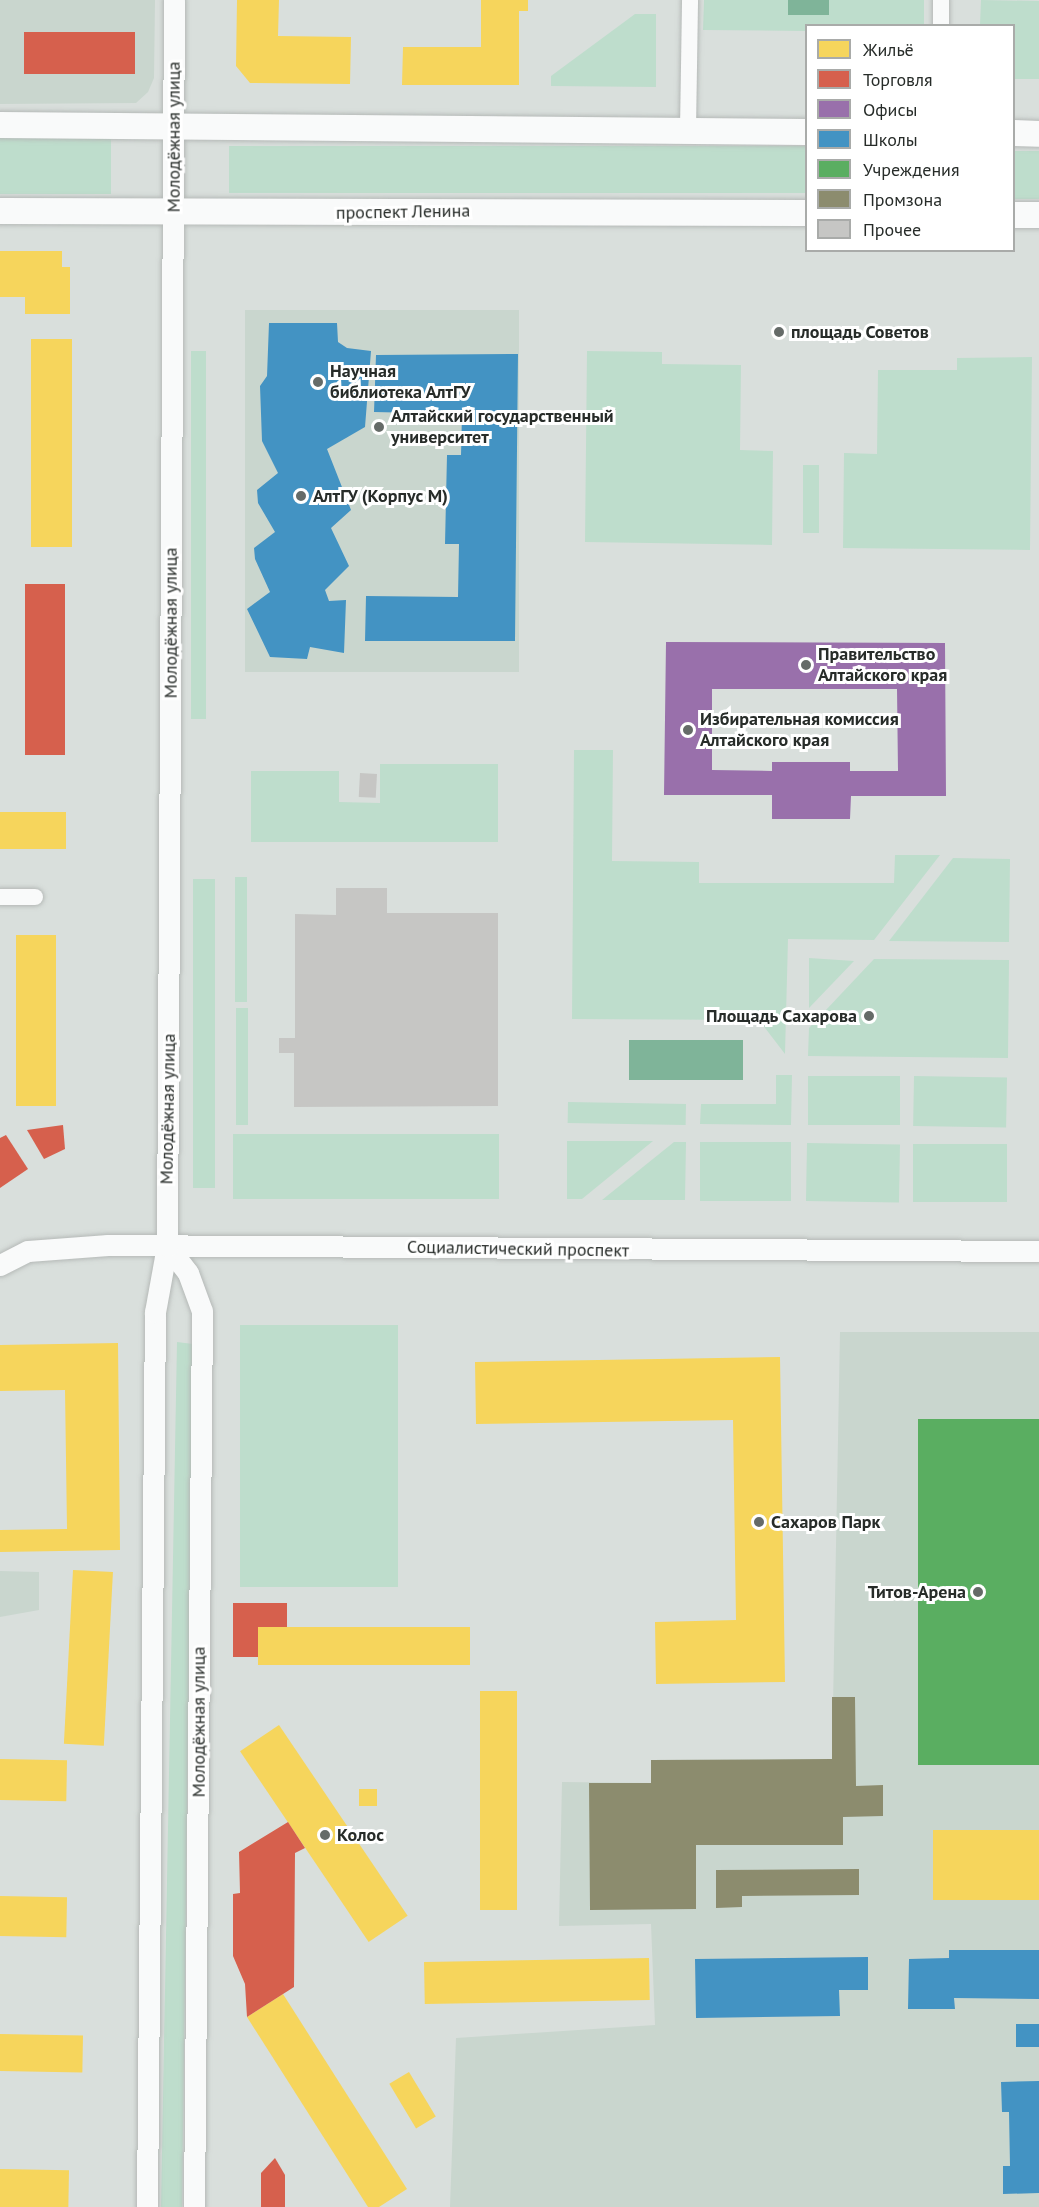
<!DOCTYPE html>
<html>
<head>
<meta charset="utf-8">
<style>
	body { margin:0 }
	#map { position:relative; width:1039px; height:2207px; overflow:hidden; background:#d9dfdc; font-family:"PT Sans",sans-serif }
	div>[style] { position:absolute }
	.built>* { inset:0; background:#c9d6ce; transform-origin:0 0 }
	.green>* { inset:0; background:#beddcc; transform-origin:0 0 }
	.water>* { inset:0; background:#7fb499; transform-origin:0 0 }
	.homes>* { inset:0; background:#f6d55c; transform-origin:0 0 }
	.shops>* { inset:0; background:#d6604d; transform-origin:0 0 }
	.offices>* { inset:0; background:#9970ab }
	.schools>* { inset:0; background:#4393c3; transform-origin:0 0 }
	.public>* { inset:0; background:#5aae61; transform-origin:0 0 }
	.industry>* { inset:0; background:#8c8c6e }
	.building>* { inset:0; background:#c6c6c4; transform-origin:0 0 }
	.roads { filter:drop-shadow(0 0 2px #b5b9b7) drop-shadow(0 0 2px #b5b9b7) }
	.minor>* { height:16px; margin:-8px; padding:0 8px; transform-origin:8px; border-radius:8px; background:#f9fafa }
	.tertiary>* { height:21px; margin:-10.5px; padding:0 10.5px; transform-origin:10.5px; border-radius:10.5px; background:#f9fafa }
	.primary>* { height:26px; margin:-13px; padding:0 13px; transform-origin:13px; border-radius:13px; background:#f9fafa }
	.dots>* { width:16px; height:16px; translate:-50% -50%; box-sizing:border-box; border:3px solid #fff; border-radius:50% }
	span { translate:-50% -50%; white-space:nowrap; text-align:center; line-height:1.15; -webkit-text-stroke:6px #fff; paint-order:stroke }
	.street-label { font-size:18px; color:#272c29 }
	.poi-label { font-size:18px; color:#272c29; font-weight:700 }
	.left { translate:0 -50%; text-align:left }
	.right { translate:-100% -50%; text-align:right }
	.legend { position:absolute; left:805px; top:24px; width:210px; height:228px; box-sizing:border-box; background:#fff; border:2px solid #a9aba9; margin:0; padding:8px 10px; list-style:none; font-size:18px; color:#272c29 }
	.legend li { display:flex; align-items:center; gap:12px; height:30px }
	.legend b { width:30px; border:2px solid #a9aba9 }
</style>
</head>
<body>
<div id="map">
	<div class="built">
		<div style="clip-path:polygon(0 0,155px 0,154px 78px,148px 92px,136px 103px,0 104px)"></div>
		<div style="left:245px;top:310px;width:274px;height:362px"></div>
		<div style="clip-path:polygon(840px 1332px,1039px 1332px,1039px 2207px,450px 2207px,456px 2038px,655px 2025px,651px 1924px,559px 1926px,562px 1782px,651px 1783px,651px 1760px,832px 1759px)"></div>
		<div style="clip-path:polygon(0 1571px,39px 1572px,39px 1610px,0 1617px)"></div>
	</div>
	<div class="green">
		<div style="clip-path:polygon(704px 0,924px 0,924px 25px,806px 26px,806px 31px,703px 30px)"></div>
		<div style="clip-path:polygon(981px 0,1039px 1px,1039px 79px,1014px 79px,1014px 26px,980px 25px)"></div>
		<div style="clip-path:polygon(635px 14px,656px 14px,656px 87px,551px 86px,551px 76px)"></div>
		<div style="left:0;top:137px;width:111px;height:57px"></div>
		<div style="left:229px;top:146px;width:577px;height:47px"></div>
		<div style="left:1014px;top:151px;width:25px;height:48px"></div>
		<div style="left:191px;top:351px;width:15px;height:368px"></div>
		<div style="clip-path:polygon(587px 351px,662px 352px,662px 364px,741px 365px,740px 450px,773px 451px,772px 545px,585px 542px)"></div>
		<div style="clip-path:polygon(1032px 357px,1030px 550px,843px 548px,844px 453px,877px 454px,878px 370px,957px 370px,957px 358px)"></div>
		<div style="left:803px;top:465px;width:16px;height:68px"></div>
		<div style="clip-path:polygon(574px 750px,613px 750px,612px 861px,699px 862px,699px 883px,894px 883px,895px 855px,940px 855px,874px 940px,788px 939px,785px 1054px,759px 1020px,572px 1019px)"></div>
		<div style="clip-path:polygon(380px 764px,498px 764px,498px 842px,251px 842px,251px 771px,339px 771px,339px 802px,380px 803px)"></div>
		<div style="clip-path:polygon(953px 858px,1010px 859px,1009px 942px,889px 941px)"></div>
		<div style="left:247px;top:877px;width:125px;height:12px;rotate:90deg"></div>
		<div style="left:193px;top:879px;width:22px;height:309px"></div>
		<div style="clip-path:polygon(809px 958px,854px 961px,809px 1008px)"></div>
		<div style="clip-path:polygon(874px 959px,1009px 960px,1008px 1058px,808px 1056px,809px 1028px)"></div>
		<div style="left:236px;top:1008px;width:12px;height:117px"></div>
		<div style="clip-path:polygon(776px 1075px,792px 1075px,791px 1125px,700px 1124px,701px 1104px,776px 1104px)"></div>
		<div style="left:808px;top:1076px;width:92px;height:49px"></div>
		<div style="left:914px;top:1076px;width:93px;height:50px;rotate:1deg"></div>
		<div style="left:568px;top:1102px;width:118px;height:21px;rotate:1deg"></div>
		<div style="left:233px;top:1134px;width:266px;height:65px"></div>
		<div style="clip-path:polygon(567px 1141px,653px 1141px,582px 1199px,567px 1199px)"></div>
		<div style="clip-path:polygon(674px 1142px,686px 1142px,685px 1200px,602px 1200px)"></div>
		<div style="left:700px;top:1142px;width:91px;height:59px"></div>
		<div style="left:807px;top:1143px;width:93px;height:58px;rotate:1deg"></div>
		<div style="left:913px;top:1144px;width:94px;height:58px"></div>
		<div style="left:240px;top:1325px;width:158px;height:262px"></div>
		<div style="clip-path:polygon(177px 1342px,193px 1344px,182px 2207px,161px 2207px)"></div>
	</div>
	<div class="water">
		<div style="left:788px;top:0;width:41px;height:15px"></div>
		<div style="left:743px;top:1040px;width:40px;height:114px;rotate:90deg"></div>
	</div>
	<div class="homes">
		<div style="clip-path:polygon(237px 0,279px 0,278px 36px,351px 37px,350px 84px,250px 83px,236px 66px)"></div>
		<div style="clip-path:polygon(481px 0,528px 0,528px 11px,519px 11px,519px 85px,402px 85px,403px 47px,481px 47px)"></div>
		<div style="clip-path:polygon(0 251px,62px 251px,62px 267px,70px 267px,70px 314px,25px 314px,25px 297px,0 297px)"></div>
		<div style="left:72px;top:339px;width:208px;height:41px;rotate:90deg"></div>
		<div style="left:0;top:812px;width:66px;height:37px"></div>
		<div style="left:16px;top:935px;width:40px;height:171px"></div>
		<div style="clip-path:polygon(118px 1343px,120px 1550px,0 1552px,0 1530px,67px 1529px,65px 1390px,0 1391px,0 1345px)"></div>
		<div style="clip-path:polygon(780px 1357px,785px 1682px,656px 1684px,655px 1622px,736px 1620px,733px 1420px,476px 1424px,475px 1362px)"></div>
		<div style="left:73px;top:1570px;width:40px;height:174px;rotate:3deg"></div>
		<div style="left:258px;top:1627px;width:212px;height:38px"></div>
		<div style="left:480px;top:1691px;width:37px;height:219px"></div>
		<div style="left:279px;top:1725px;width:230px;height:47px;rotate:56deg"></div>
		<div style="left:0;top:1759px;width:67px;height:41px;rotate:1deg"></div>
		<div style="left:359px;top:1789px;width:18px;height:17px"></div>
		<div style="left:1039px;top:1830px;width:70px;height:106px;rotate:90deg"></div>
		<div style="left:0;top:1896px;width:67px;height:40px;rotate:1deg"></div>
		<div style="left:649px;top:1958px;width:42px;height:225px;rotate:89deg"></div>
		<div style="clip-path:polygon(283px 1994px,407px 2189px,379px 2207px,368px 2207px,247px 2017px)"></div>
		<div style="left:0;top:2034px;width:83px;height:37px;rotate:1deg"></div>
		<div style="left:409px;top:2072px;width:52px;height:23px;rotate:59deg"></div>
		<div style="left:0;top:2169px;width:69px;height:38px;rotate:1deg"></div>
	</div>
	<div class="shops">
		<div style="left:24px;top:32px;width:111px;height:42px"></div>
		<div style="left:25px;top:584px;width:40px;height:171px"></div>
		<div style="clip-path:polygon(63px 1125px,65px 1149px,44px 1159px,27px 1130px)"></div>
		<div style="clip-path:polygon(6px 1135px,28px 1169px,0 1188px,0 1138px)"></div>
		<div style="clip-path:polygon(233px 1603px,287px 1603px,287px 1627px,258px 1627px,258px 1657px,233px 1657px)"></div>
		<div style="clip-path:polygon(288px 1822px,305px 1848px,295px 1853px,294px 1987px,247px 2017px,245px 1984px,233px 1956px,233px 1894px,240px 1893px,239px 1852px)"></div>
		<div style="clip-path:polygon(275px 2158px,285px 2175px,285px 2207px,261px 2207px,261px 2173px)"></div>
	</div>
	<div class="offices">
		<div style="clip-path:polygon(evenodd,666px 642px,945px 643px,946px 796px,851px 796px,850px 819px,772px 819px,772px 795px,664px 795px,666px 642px,712px 689px,897px 689px,898px 771px,850px 771px,850px 762px,772px 762px,772px 771px,712px 770px,712px 689px)"></div>
	</div>
	<div class="schools">
		<div style="clip-path:polygon(269px 323px,337px 323px,338px 342px,347px 348px,371px 351px,365px 427px,327px 449px,351px 510px,331px 528px,349px 566px,325px 590px,329px 601px,346px 600px,344px 653px,310px 647px,307px 659px,270px 657px,247px 609px,270px 592px,255px 559px,254px 548px,275px 532px,258px 503px,257px 490px,278px 473px,262px 441px,260px 386px,267px 376px)"></div>
		<div style="clip-path:polygon(518px 354px,515px 641px,365px 641px,366px 596px,458px 597px,459px 544px,445px 544px,447px 455px,461px 455px,462px 414px,374px 412px,376px 355px)"></div>
		<div style="clip-path:polygon(949px 1950px,1039px 1950px,1039px 1999px,954px 1998px,955px 2009px,908px 2009px,909px 1959px,949px 1958px)"></div>
		<div style="clip-path:polygon(868px 1957px,868px 1990px,839px 1990px,840px 2016px,696px 2018px,695px 1959px)"></div>
		<div style="left:1039px;top:2024px;width:23px;height:23px;rotate:90deg"></div>
		<div style="clip-path:polygon(1039px 2081px,1039px 2193px,1003px 2194px,1003px 2166px,1010px 2166px,1009px 2112px,1002px 2112px,1001px 2082px)"></div>
	</div>
	<div class="public">
		<div style="left:918px;top:1419px;width:121px;height:346px"></div>
	</div>
	<div class="industry">
		<div style="clip-path:polygon(832px 1697px,855px 1697px,856px 1786px,883px 1785px,883px 1816px,843px 1817px,843px 1845px,696px 1845px,696px 1909px,590px 1910px,589px 1783px,651px 1783px,651px 1760px,832px 1759px)"></div>
		<div style="clip-path:polygon(859px 1869px,859px 1895px,742px 1896px,742px 1907px,716px 1908px,716px 1870px)"></div>
	</div>
	<div class="building">
		<div style="left:360px;top:773px;width:17px;height:24px;rotate:3deg"></div>
		<div style="clip-path:polygon(336px 888px,387px 888px,387px 913px,498px 913px,498px 1106px,294px 1107px,294px 1053px,279px 1053px,279px 1038px,295px 1038px,295px 914px,336px 915px)"></div>
	</div>
	<div class="roads">
		<div class="minor">
			<div style="left:941px;top:26px;width:26px;rotate:-90deg"></div>
			<div style="left:688px;top:130px;width:130px;rotate:-89.1deg"></div>
			<div style="left:0;top:897px;width:35px"></div>
		</div>
		<div class="tertiary">
			<div style="left:167px;top:1246px;width:34px;rotate:52deg"></div>
			<div style="left:188px;top:1273px;width:40px;rotate:69.8deg"></div>
			<div style="left:202px;top:1311px;width:896px;rotate:90.51deg"></div>
			<div style="left:0;top:1265px;width:31px;rotate:-27deg"></div>
			<div style="left:28px;top:1251px;width:80px;rotate:-4.3deg"></div>
			<div style="left:108px;top:1245px;width:931px;rotate:0.37deg"></div>
			<div style="left:147px;top:2207px;width:895px;rotate:-89.49deg"></div>
			<div style="left:155px;top:1312px;width:67px;rotate:-79.7deg"></div>
			<div style="left:167px;top:1246px;width:1246px;rotate:-89.68deg"></div>
		</div>
		<div class="primary">
			<div style="left:0;top:125px;width:806px;rotate:0.5deg"></div>
			<div style="left:1014px;top:133px;width:25px;rotate:2deg"></div>
			<div style="left:0;top:211px;width:806px;rotate:0.14deg"></div>
			<div style="left:1014px;top:215px;width:25px"></div>
		</div>
	</div>
	<div class="dots">
		<div style="left:779px;top:332px;background:#656b68"></div>
		<div style="left:318px;top:382px;background:#656b68"></div>
		<div style="left:379px;top:427px;background:#656b68"></div>
		<div style="left:301px;top:496px;background:#656b68"></div>
		<div style="left:806px;top:665px;background:#656b68"></div>
		<div style="left:688px;top:730px;background:#656b68"></div>
		<div style="left:869px;top:1016px;background:#656b68"></div>
		<div style="left:759px;top:1522px;background:#656b68"></div>
		<div style="left:978px;top:1592px;background:#656b68"></div>
		<div style="left:325px;top:1835px;background:#656b68"></div>
	</div>
	<div class="street-label">
		<span style="left:174px;top:137px;rotate:-90deg">Молодёжная улица</span>
		<span style="left:403px;top:212px;rotate:-1deg">проспект Ленина</span>
		<span style="left:171px;top:623px;rotate:-90deg">Молодёжная улица</span>
		<span style="left:168px;top:1109px;rotate:-89deg">Молодёжная улица</span>
		<span style="left:518px;top:1249px;rotate:1deg">Социалистический проспект</span>
		<span style="left:199px;top:1722px;rotate:-90deg">Молодёжная улица</span>
	</div>
	<div class="poi-label">
		<span class="left" style="left:791px;top:332px">площадь Советов</span>
		<span class="left" style="left:330px;top:382px">Научная<br>библиотека АлтГУ</span>
		<span class="left" style="left:391px;top:427px">Алтайский государственный<br>университет</span>
		<span class="left" style="left:313px;top:496px">АлтГУ (Корпус М)</span>
		<span class="left" style="left:818px;top:665px">Правительство<br>Алтайского края</span>
		<span class="left" style="left:700px;top:730px">Избирательная комиссия<br>Алтайского края</span>
		<span class="right" style="left:857px;top:1016px">Площадь Сахарова</span>
		<span class="left" style="left:771px;top:1522px">Сахаров Парк</span>
		<span class="right" style="left:966px;top:1592px">Титов-Арена</span>
		<span class="left" style="left:337px;top:1835px">Колос</span>
	</div>
	<ul class="legend">
	<li><b style="height:16px;background:#f6d55c"></b>Жильё</li>
	<li><b style="height:16px;background:#d6604d"></b>Торговля</li>
	<li><b style="height:16px;background:#9970ab"></b>Офисы</li>
	<li><b style="height:16px;background:#4393c3"></b>Школы</li>
	<li><b style="height:16px;background:#5aae61"></b>Учреждения</li>
	<li><b style="height:16px;background:#8c8c6e"></b>Промзона</li>
	<li><b style="height:16px;background:#c6c6c4"></b>Прочее</li>
	</ul>
</div>
</body>
</html>
